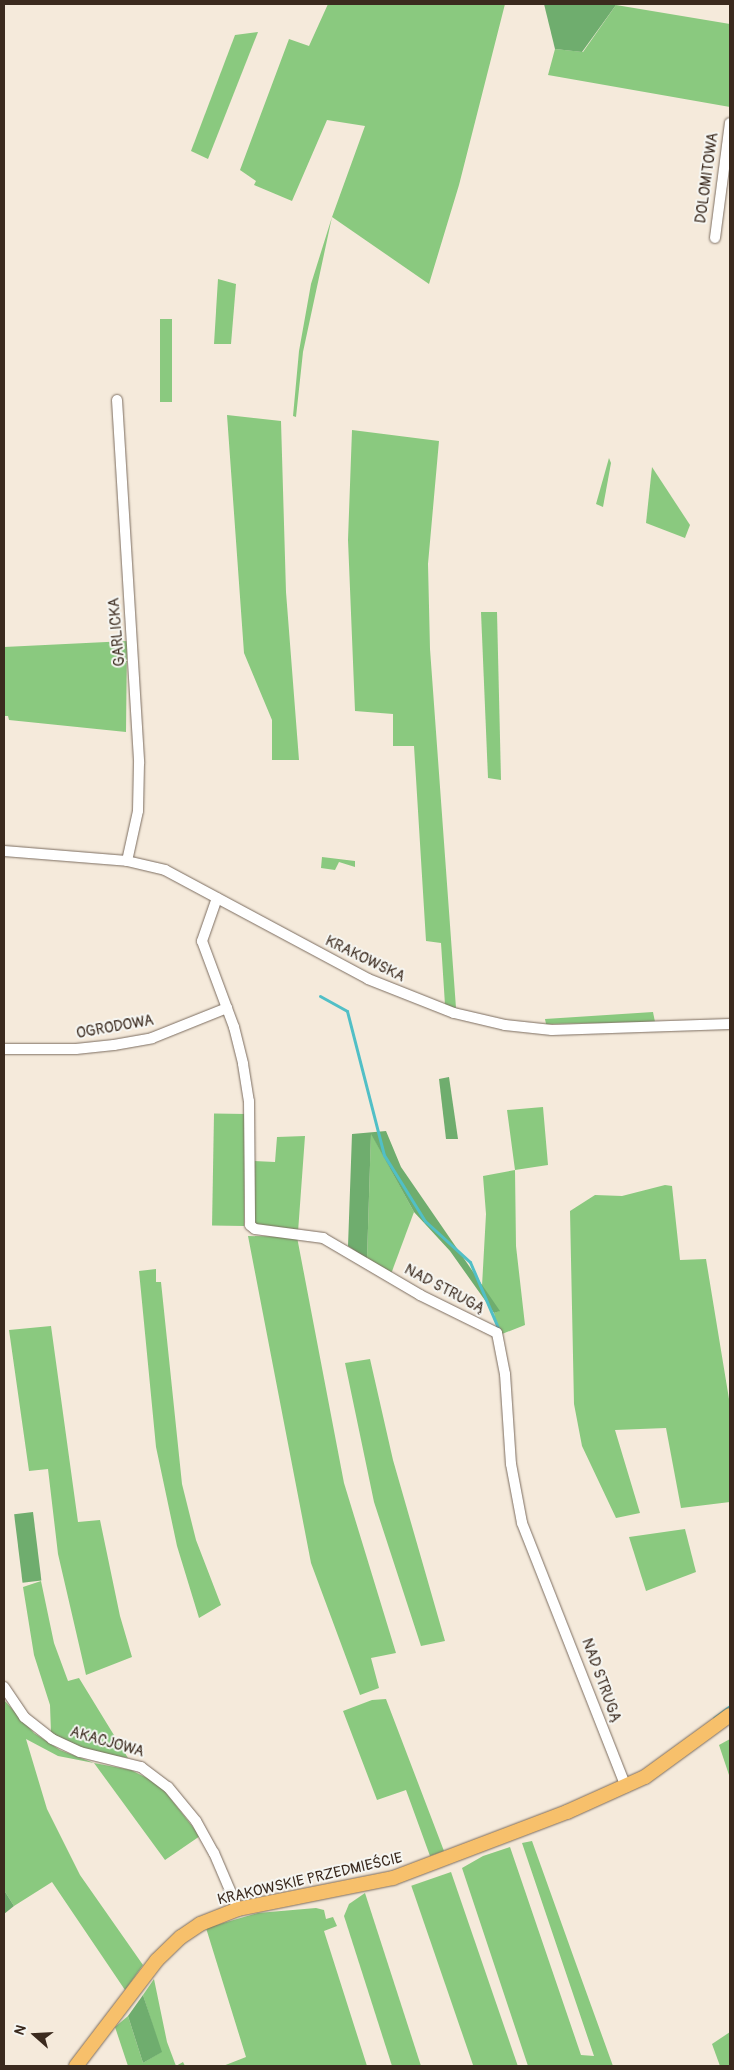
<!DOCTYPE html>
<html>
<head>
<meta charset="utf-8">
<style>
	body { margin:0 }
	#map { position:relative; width:734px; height:2070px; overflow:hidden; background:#f5eadb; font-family:Pangolin,sans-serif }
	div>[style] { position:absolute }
	.green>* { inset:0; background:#8ac97f; transform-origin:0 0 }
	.forest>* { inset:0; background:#6fad6e; transform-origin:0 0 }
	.stream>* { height:3px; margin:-1.5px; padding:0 1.5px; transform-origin:1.5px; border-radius:1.5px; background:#51bfc6 }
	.roads { filter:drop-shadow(0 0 1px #7c6d60) drop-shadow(0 0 1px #7c6d60) }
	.minor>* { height:10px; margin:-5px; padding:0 5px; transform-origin:5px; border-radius:5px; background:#fff }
	.major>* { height:14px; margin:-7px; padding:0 7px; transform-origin:7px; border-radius:7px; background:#f7c06b }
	span { translate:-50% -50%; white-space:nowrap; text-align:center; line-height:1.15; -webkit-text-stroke:4px #f6f6f2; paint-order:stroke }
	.street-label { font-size:15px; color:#3b2a1e }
	.frame { position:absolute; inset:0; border:5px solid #3b2a1e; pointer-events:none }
	.north { position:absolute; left:10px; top:2010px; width:50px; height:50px; -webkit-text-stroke:4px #f6f6f2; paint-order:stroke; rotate:289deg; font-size:14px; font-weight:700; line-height:20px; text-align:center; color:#3b2a1e }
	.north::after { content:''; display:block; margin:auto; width:18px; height:22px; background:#3b2a1e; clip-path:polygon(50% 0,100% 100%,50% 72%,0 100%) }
</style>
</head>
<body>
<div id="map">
	<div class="green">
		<div style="clip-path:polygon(328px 4px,505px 4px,459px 185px,429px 284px,332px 217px,303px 352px,296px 417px,293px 416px,299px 351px,311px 284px,332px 217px,365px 126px,327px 120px,292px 201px,254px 185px,256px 181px,240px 170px,289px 39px,309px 46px)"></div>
		<div style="clip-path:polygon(616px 5px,730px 24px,730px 107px,548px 75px,555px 49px,583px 52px)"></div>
		<div style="clip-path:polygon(258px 32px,208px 159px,191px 151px,235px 35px)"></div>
		<div style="clip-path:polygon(218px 279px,236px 284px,231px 344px,214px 344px)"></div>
		<div style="left:160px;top:319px;width:12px;height:83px"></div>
		<div style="clip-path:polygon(227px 415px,281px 421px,286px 592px,299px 760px,272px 760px,272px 720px,244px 653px)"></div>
		<div style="clip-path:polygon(352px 430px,439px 441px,428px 564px,430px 649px,456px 1008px,445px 1005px,441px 943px,426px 941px,414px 746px,393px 746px,393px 714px,355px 711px,348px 540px)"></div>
		<div style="clip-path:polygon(609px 458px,611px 463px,603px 507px,596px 504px)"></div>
		<div style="clip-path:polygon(652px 467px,690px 525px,685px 538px,646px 523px)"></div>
		<div style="clip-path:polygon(481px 612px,497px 612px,501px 780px,488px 778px)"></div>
		<div style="clip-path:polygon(127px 641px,126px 732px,9px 720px,8px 716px,4px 716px,4px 647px)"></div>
		<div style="clip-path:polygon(322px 857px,355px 861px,355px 867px,339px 862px,335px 870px,321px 868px)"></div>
		<div style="clip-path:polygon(653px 1012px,655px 1022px,546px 1024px,545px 1019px)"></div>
		<div style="clip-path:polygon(543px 1107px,548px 1165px,515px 1170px,516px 1246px,525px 1325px,502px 1334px,497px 1330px,494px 1313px,499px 1311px,482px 1286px,486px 1214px,483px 1176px,515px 1170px,507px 1110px)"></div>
		<div style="left:246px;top:1114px;width:112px;height:32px;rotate:91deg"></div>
		<div style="clip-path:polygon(371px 1133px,414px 1212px,391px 1274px,367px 1259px)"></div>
		<div style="clip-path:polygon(305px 1136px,298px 1232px,257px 1226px,252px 1219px,252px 1161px,275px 1162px,277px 1137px)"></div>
		<div style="clip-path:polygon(665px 1185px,672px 1186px,680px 1260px,706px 1259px,730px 1405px,730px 1502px,681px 1508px,666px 1428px,615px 1430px,640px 1513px,616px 1518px,582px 1446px,574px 1404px,570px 1211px,595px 1195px,622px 1196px)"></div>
		<div style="clip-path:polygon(248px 1236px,297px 1237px,344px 1483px,396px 1653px,371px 1658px,379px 1688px,360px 1695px,311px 1563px)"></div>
		<div style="clip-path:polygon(156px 1269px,156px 1282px,161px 1282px,182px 1484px,196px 1540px,221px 1605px,199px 1618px,177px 1546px,156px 1447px,139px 1271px)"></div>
		<div style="clip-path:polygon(51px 1326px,78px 1522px,100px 1520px,120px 1616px,132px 1657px,86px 1675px,58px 1554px,48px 1469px,29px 1471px,9px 1330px)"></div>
		<div style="clip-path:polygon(370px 1359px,393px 1460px,445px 1641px,421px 1646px,374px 1502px,345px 1363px)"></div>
		<div style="clip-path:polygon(685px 1529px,696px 1572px,646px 1591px,629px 1537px)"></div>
		<div style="clip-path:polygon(41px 1581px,54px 1643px,68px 1681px,79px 1678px,128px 1758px,89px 1751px,51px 1733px,50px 1705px,34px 1655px,23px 1587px)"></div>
		<div style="clip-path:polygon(386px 1699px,444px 1851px,430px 1856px,406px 1790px,377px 1800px,343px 1711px,372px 1700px)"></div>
		<div style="clip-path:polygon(4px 1700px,34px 1733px,60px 1750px,94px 1763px,131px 1770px,151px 1780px,163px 1789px,200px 1836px,165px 1860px,94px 1763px,58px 1756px,26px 1739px,47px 1809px,80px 1875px,143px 1965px,125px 1990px,52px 1882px,14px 1906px,4px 1890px)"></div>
		<div style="clip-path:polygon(730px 1739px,730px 1778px,719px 1745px)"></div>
		<div style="clip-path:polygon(532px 1841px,575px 1961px,613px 2066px,528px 2066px,462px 1868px,483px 1856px,510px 1847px,581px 2055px,594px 2056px,522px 1843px)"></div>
		<div style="left:451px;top:1872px;width:205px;height:42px;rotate:71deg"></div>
		<div style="clip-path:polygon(365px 1893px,421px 2066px,392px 2066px,344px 1916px,349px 1904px)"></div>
		<div style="clip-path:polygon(316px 1908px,324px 1910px,326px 1919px,333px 1917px,337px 1926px,324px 1931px,367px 2066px,223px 2066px,246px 2057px,206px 1928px,258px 1913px)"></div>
		<div style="clip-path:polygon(154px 1979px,167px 2042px,176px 2066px,183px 2062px,185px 2066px,128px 2066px,115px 2027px,128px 2016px,143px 2063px,161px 2052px,143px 1995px)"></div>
		<div style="clip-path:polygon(730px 2032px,730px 2066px,720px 2066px,712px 2044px)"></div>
	</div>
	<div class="forest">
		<div style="clip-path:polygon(544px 4px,616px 4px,616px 5px,582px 52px,555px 49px)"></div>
		<div style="clip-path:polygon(449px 1077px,458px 1139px,446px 1139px,439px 1079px)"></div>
		<div style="clip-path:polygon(386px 1131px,401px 1167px,500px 1311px,494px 1313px,450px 1251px,414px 1212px,371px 1134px,367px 1259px,348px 1246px,352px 1134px)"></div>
		<div style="left:33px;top:1512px;width:69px;height:19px;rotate:83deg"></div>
		<div style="clip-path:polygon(4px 1890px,14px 1906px,4px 1914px)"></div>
		<div style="clip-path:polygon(143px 1995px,162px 2052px,143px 2063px,128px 2016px)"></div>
	</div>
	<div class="stream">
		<div style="left:320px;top:996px;width:31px;rotate:29deg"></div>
		<div style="left:347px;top:1011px;width:149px;rotate:75.6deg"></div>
		<div style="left:384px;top:1155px;width:78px;rotate:58.2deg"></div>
		<div style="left:425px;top:1221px;width:61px;rotate:42.3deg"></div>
		<div style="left:470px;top:1262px;width:74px;rotate:66.9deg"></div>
		<div style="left:714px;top:1718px;width:20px;rotate:-37deg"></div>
	</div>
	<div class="roads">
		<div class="minor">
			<div style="left:715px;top:238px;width:116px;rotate:-82.6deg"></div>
			<div style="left:117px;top:400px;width:364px;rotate:86.5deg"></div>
			<div style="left:139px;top:763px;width:48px;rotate:91.2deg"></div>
			<div style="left:138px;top:811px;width:51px;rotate:102.4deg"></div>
			<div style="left:4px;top:851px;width:123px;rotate:4.6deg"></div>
			<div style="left:127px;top:861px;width:39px;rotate:13deg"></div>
			<div style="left:165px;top:870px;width:230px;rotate:28.2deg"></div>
			<div style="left:368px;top:979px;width:92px;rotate:21.6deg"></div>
			<div style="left:454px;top:1013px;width:52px;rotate:13.2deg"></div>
			<div style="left:505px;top:1025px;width:47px;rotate:6.1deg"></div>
			<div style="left:552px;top:1030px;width:178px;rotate:-1.9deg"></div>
			<div style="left:217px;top:898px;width:46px;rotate:109.2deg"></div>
			<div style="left:202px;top:941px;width:92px;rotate:69.6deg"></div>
			<div style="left:234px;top:1027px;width:38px;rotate:76deg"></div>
			<div style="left:243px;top:1064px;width:37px;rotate:81deg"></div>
			<div style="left:249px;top:1101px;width:124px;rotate:89.5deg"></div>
			<div style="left:250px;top:1225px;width:6px;rotate:39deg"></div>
			<div style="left:255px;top:1229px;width:69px;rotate:7.5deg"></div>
			<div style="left:323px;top:1238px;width:113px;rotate:30.4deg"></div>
			<div style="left:420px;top:1295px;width:86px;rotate:26.3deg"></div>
			<div style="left:497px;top:1333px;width:42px;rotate:79deg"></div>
			<div style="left:505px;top:1374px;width:90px;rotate:86.2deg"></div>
			<div style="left:511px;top:1464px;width:60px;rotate:79.4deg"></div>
			<div style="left:522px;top:1523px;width:284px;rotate:68.5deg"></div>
			<div style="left:4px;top:1049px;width:72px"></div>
			<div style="left:76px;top:1049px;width:38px;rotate:-6deg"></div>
			<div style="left:114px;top:1045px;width:39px;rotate:-10deg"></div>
			<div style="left:152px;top:1038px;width:81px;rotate:-21.8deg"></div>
			<div style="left:4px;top:1687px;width:36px;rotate:56deg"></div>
			<div style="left:24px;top:1717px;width:36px;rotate:38deg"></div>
			<div style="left:52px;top:1739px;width:31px;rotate:25deg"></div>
			<div style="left:80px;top:1752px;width:63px;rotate:13.8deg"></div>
			<div style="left:141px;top:1767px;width:34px;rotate:37deg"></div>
			<div style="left:168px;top:1787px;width:44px;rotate:50.5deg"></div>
			<div style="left:196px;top:1821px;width:37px;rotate:61deg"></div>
			<div style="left:214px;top:1853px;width:61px;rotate:66.8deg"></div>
		</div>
		<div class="major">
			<div style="left:76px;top:2066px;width:133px;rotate:-52.6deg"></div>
			<div style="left:157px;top:1960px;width:33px;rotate:-44deg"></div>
			<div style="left:181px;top:1937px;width:23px;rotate:-34deg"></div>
			<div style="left:200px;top:1924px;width:41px;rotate:-21.5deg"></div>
			<div style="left:238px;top:1909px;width:158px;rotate:-11.3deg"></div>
			<div style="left:393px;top:1878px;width:186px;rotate:-20.8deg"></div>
			<div style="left:567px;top:1812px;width:85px;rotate:-24.2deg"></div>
			<div style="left:645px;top:1777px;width:105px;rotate:-36.1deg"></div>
		</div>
	</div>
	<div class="street-label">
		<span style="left:707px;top:178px;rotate:-82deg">DOLOMITOWA</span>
		<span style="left:117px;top:632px;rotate:-95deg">GARLICKA</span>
		<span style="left:365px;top:959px;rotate:26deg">KRAKOWSKA</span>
		<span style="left:115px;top:1027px;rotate:-10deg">OGRODOWA</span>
		<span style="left:444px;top:1289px;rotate:28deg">NAD STRUGĄ</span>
		<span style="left:601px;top:1680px;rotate:70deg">NAD STRUGĄ</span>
		<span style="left:107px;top:1742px;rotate:16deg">AKACJOWA</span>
		<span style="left:310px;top:1879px;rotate:-13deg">KRAKOWSKIE PRZEDMIEŚCIE</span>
	</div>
	<div class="frame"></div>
	<div class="north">N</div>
</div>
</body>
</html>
